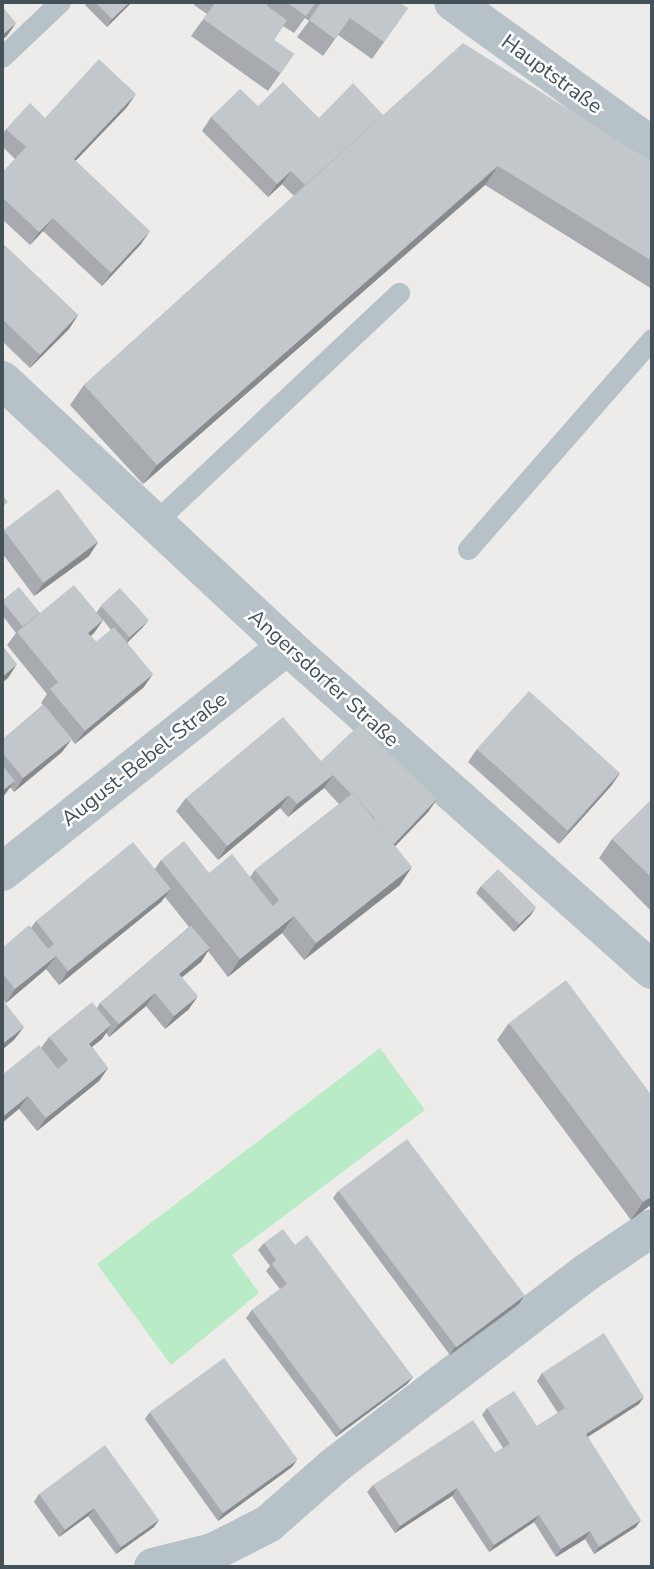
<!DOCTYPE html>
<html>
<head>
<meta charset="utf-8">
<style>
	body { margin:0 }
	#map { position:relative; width:654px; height:1569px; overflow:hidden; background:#eeebeb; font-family:"Nunito Sans",sans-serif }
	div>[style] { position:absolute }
	.green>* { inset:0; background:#b9ecc6 }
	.lane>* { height:21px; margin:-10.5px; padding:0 10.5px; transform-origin:10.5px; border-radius:10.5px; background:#b6c2c8 }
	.street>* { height:38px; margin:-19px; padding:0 19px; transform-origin:19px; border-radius:19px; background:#b6c2c8 }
	.wall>* { inset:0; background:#a7abaf }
	.shaded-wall>* { inset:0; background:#888b8e }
	.building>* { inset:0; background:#c2c7cb; transform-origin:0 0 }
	span { translate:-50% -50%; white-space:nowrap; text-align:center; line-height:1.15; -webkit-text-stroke:5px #fff; paint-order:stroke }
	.street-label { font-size:21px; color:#445158 }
	.frame { position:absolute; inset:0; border:4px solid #445158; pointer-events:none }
</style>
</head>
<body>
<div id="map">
	<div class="green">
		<div style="clip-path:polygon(380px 1048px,425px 1110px,232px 1255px,259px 1293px,171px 1365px,97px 1264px)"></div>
	</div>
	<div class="lane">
		<div style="left:2px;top:57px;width:80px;rotate:-43.5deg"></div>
		<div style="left:155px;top:522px;width:335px;rotate:-43.2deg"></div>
		<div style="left:468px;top:549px;width:279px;rotate:-48.8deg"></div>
	</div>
	<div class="street">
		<div style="left:453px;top:2px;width:246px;rotate:35.9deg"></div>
		<div style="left:2px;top:380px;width:390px;rotate:43deg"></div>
		<div style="left:287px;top:646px;width:488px;rotate:41.6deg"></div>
		<div style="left:2px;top:872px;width:364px;rotate:-38.4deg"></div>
		<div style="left:153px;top:1567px;width:62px;rotate:-14deg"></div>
		<div style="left:213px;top:1552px;width:62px;rotate:-27deg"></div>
		<div style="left:268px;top:1524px;width:88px;rotate:-41.3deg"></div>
		<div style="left:334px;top:1466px;width:319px;rotate:-37.5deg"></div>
		<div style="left:587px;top:1272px;width:78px;rotate:-34.1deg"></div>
	</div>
	<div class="wall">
		<div style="clip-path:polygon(88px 2px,132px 2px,107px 27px,85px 5px)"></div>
		<div style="clip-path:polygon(196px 2px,398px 2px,408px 8px,372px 59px,338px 35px,323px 56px,297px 37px,309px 21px,305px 18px,294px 33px,283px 26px,274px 40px,294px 54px,268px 91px,191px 36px,207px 14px,194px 5px)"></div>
		<div style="clip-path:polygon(258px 106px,319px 118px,383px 115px,652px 162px,652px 289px,485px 185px,143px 484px,70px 405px,84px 385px,294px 196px,282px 184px,268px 197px,202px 131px,211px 117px)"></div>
		<div style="clip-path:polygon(127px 107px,75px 161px,141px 244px,102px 286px,43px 231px,30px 245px,2px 219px,2px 173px,15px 159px,2px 146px,2px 135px,6px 129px,45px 118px)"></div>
		<div style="clip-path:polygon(2px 243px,78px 315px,69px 329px,30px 368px,2px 341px)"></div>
		<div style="clip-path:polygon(3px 529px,98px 542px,89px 556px,34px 596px,2px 553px,2px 531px)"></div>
		<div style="clip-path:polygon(evenodd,2px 601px,40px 613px,97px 612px,101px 606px,143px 627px,127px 642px,144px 687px,75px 744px,71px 739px,62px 752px,14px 792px,10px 787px,2px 799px,2px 740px,43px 705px,41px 703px,47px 694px,7px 645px,16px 633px,2px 615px,2px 601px,103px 620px,111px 630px,96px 642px,91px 636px,94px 633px,103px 620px)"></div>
		<div style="clip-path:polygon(477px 749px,620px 773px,611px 786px,559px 844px,468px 762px)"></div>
		<div style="clip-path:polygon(321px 761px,437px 799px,428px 812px,395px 846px,400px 885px,304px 960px,282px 933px,228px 977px,208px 951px,201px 962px,182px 977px,189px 1009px,165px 1029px,146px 1006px,109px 1037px,106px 1033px,102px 1039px,92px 1047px,108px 1068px,99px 1081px,37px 1131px,19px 1109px,41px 1048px,49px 1037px,97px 1008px,100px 1003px,189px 927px,165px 897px,161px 902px,59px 985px,46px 969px,6px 1003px,2px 998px,2px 948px,31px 928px,36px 921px,155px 869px,161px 860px,209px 873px,250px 877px,255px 870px,339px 804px,324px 788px,288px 817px,280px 808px,218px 860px,176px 811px,186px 798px)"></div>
		<div style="clip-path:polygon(652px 799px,652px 912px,599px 858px,612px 839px)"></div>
		<div style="clip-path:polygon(481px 886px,531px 915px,514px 932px,476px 893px)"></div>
		<div style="clip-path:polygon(509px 1023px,652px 1204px,631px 1220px,497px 1040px)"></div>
		<div style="clip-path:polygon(338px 1191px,524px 1296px,519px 1304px,450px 1355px,333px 1198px)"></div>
		<div style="clip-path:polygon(264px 1243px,295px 1245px,413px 1377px,407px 1384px,336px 1437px,246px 1318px,252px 1310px,280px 1289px,266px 1271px,270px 1266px,258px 1250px)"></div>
		<div style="clip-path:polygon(542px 1373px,639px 1404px,588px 1437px,636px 1527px,594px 1554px,585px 1539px,556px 1557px,534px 1522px,489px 1552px,452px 1496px,395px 1533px,367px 1492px,373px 1485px,495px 1453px,503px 1448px,482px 1415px,487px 1408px,537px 1426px,558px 1413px,537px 1381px)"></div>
		<div style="clip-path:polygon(150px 1412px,292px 1467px,218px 1521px,145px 1419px)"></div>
		<div style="clip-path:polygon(39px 1494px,159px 1520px,154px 1527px,116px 1554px,88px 1516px,59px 1537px,34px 1502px)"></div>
	</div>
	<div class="shaded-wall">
		<div style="clip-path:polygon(130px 2px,132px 2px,107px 27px,112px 19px)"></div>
		<div style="clip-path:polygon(16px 23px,7px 36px,2px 40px,2px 35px)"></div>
		<div style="clip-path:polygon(136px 94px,127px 107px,64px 173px,74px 159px)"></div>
		<div style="clip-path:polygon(498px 166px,485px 185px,143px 484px,157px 465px)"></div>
		<div style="clip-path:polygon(291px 171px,282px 184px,268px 197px,277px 184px)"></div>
		<div style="clip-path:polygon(53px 218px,43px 231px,30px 245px,39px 232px)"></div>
		<div style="clip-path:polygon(150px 231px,141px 244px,102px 286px,111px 273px)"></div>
		<div style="clip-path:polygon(78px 315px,69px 329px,30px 368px,40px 355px)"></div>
		<div style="clip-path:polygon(98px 542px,89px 556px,34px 596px,44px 583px)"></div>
		<div style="clip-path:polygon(103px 620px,94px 633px,78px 646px,88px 633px)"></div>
		<div style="clip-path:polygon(149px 620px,143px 627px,125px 645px,130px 637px)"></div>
		<div style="clip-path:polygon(17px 664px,8px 678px,2px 683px,2px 677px)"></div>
		<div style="clip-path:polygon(153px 674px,144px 687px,75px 744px,85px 731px)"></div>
		<div style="clip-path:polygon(72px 739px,62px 752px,14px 792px,23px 778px)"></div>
		<div style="clip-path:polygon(620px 773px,611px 786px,559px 844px,569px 831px)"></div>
		<div style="clip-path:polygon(333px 775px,324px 788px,288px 817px,297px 804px)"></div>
		<div style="clip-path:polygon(15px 781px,2px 798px,2px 799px,2px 791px)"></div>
		<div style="clip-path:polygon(289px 795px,280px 808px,218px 860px,227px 846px)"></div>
		<div style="clip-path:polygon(437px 799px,428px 812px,381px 861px,390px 848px)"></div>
		<div style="clip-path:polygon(412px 867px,400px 885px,304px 960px,316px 943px)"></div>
		<div style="clip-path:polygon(171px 889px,161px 902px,59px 985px,68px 971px)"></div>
		<div style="clip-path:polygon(536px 907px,531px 915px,514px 932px,519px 924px)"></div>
		<div style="clip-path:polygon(294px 916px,282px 933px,228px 977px,240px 959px)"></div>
		<div style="clip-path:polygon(210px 948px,201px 962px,170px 987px,179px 974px)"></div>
		<div style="clip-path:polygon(56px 956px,46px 969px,6px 1003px,15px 989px)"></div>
		<div style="clip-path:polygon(155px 993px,146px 1006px,109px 1037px,119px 1024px)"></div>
		<div style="clip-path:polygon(198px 996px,189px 1009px,165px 1029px,174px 1016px)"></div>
		<div style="clip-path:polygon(111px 1025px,102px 1039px,79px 1057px,89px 1044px)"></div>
		<div style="clip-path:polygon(24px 1027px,14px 1040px,2px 1050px,2px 1044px)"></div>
		<div style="clip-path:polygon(108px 1068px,99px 1081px,37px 1131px,46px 1118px)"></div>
		<div style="clip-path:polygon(28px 1096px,19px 1109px,2px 1123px,2px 1117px)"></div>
		<div style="clip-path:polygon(652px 1196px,652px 1204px,631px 1220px,643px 1202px)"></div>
		<div style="clip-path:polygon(524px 1296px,519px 1304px,450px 1355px,455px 1347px)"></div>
		<div style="clip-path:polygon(413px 1377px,407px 1384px,336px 1437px,341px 1430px)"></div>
		<div style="clip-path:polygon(644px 1397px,639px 1404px,581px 1441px,586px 1434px)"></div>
		<div style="clip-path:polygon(297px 1460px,292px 1467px,218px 1521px,223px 1513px)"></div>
		<div style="clip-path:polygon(457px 1488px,452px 1496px,395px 1533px,400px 1526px)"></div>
		<div style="clip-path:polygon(94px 1508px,88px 1516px,59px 1537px,65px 1530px)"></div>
		<div style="clip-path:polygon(539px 1515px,534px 1522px,489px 1552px,494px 1545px)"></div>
		<div style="clip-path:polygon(159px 1520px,154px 1527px,116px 1554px,121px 1547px)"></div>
		<div style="clip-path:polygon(641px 1520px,636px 1527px,594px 1554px,599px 1547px)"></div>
		<div style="clip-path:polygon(590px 1531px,585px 1539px,556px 1557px,561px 1549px)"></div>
	</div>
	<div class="building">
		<div style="clip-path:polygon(95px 2px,130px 2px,112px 19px)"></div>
		<div style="clip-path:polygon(216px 2px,269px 2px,267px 6px,287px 20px,274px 40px,294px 54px,280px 73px,203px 19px)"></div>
		<div style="clip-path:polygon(286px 2px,316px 2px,306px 16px)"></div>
		<div style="clip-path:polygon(319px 2px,398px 2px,408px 8px,384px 42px,350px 18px,335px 39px,309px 20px,321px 3px)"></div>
		<div style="clip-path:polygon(2px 6px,16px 23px,2px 35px)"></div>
		<div style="clip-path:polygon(463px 43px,652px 162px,652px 261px,498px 166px,157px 465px,84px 385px)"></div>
		<div style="clip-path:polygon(99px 59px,136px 94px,74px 159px,150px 231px,111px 273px,53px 218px,39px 232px,2px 197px,2px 173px,26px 147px,6px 129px,30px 103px,45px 118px)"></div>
		<div style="clip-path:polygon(283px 82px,319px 118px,353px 83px,383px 115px,305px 185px,291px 171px,277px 184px,211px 117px,240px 89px,258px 106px)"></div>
		<div style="clip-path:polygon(2px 243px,78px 315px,40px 355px,2px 319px)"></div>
		<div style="left:58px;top:489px;width:66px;height:68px;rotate:53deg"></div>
		<div style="clip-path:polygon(2px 494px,8px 502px,2px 507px)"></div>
		<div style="clip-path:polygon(74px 585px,103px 620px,88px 633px,96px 642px,114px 627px,153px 674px,85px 731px,50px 689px,58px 682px,17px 632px)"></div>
		<div style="left:19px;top:587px;width:33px;height:22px;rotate:51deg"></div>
		<div style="left:120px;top:588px;width:43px;height:26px;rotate:48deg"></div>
		<div style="clip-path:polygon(2px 645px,17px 664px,2px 677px)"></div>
		<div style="left:529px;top:691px;width:122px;height:78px;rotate:42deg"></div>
		<div style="clip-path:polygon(44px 705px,72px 739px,23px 778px,2px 752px,2px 740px)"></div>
		<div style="clip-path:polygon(283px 717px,321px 761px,359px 725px,437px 799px,394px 844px,374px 820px,375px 819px,353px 793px,351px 794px,333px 775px,297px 804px,289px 795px,227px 846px,186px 798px)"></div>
		<div style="clip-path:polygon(2px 765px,15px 781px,2px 791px)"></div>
		<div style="clip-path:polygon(353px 793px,412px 867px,316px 943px,294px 916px,240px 959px,161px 860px,184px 841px,209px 873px,232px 854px,273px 906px,279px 900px,255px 870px)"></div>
		<div style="clip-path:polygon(652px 799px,652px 878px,612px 839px)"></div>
		<div style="clip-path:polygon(133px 842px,171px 889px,68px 971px,56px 956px,15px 989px,2px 973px,2px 948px,29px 925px,48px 949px,54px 944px,36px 921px)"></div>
		<div style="left:498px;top:869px;width:54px;height:24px;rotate:45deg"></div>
		<div style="clip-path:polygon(191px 926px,210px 948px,179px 974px,198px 996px,174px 1016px,155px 993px,119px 1024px,100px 1003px)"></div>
		<div style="clip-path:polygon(566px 980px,652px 1096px,652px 1196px,643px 1202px,509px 1023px)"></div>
		<div style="clip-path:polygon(2px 999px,24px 1027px,2px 1044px)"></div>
		<div style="clip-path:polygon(92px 1002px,111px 1025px,89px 1044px,108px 1068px,46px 1118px,28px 1096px,2px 1117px,2px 1075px,39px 1045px,58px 1069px,68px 1060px,49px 1037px)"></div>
		<div style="left:407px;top:1139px;width:196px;height:86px;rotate:53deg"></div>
		<div style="clip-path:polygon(283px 1229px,295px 1245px,307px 1235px,413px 1377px,341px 1430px,252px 1310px,287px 1284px,272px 1264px,276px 1260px,264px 1243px)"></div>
		<div style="clip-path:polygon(604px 1333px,644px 1397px,586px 1434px,641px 1520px,599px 1547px,590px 1531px,561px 1549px,539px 1515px,494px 1545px,457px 1488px,400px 1526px,373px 1485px,473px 1420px,495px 1453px,510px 1444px,487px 1408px,514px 1391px,537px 1426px,565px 1408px,542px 1373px)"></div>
		<div style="left:224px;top:1358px;width:125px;height:92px;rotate:54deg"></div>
		<div style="clip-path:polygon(105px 1445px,159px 1520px,121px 1547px,94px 1508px,65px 1530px,39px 1494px)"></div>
	</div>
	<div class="street-label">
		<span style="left:552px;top:74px;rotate:36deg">Hauptstraße</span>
		<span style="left:324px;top:678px;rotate:42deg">Angersdorfer Straße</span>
		<span style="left:144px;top:759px;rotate:-38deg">August-Bebel-Straße</span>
	</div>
	<div class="frame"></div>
</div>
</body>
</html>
